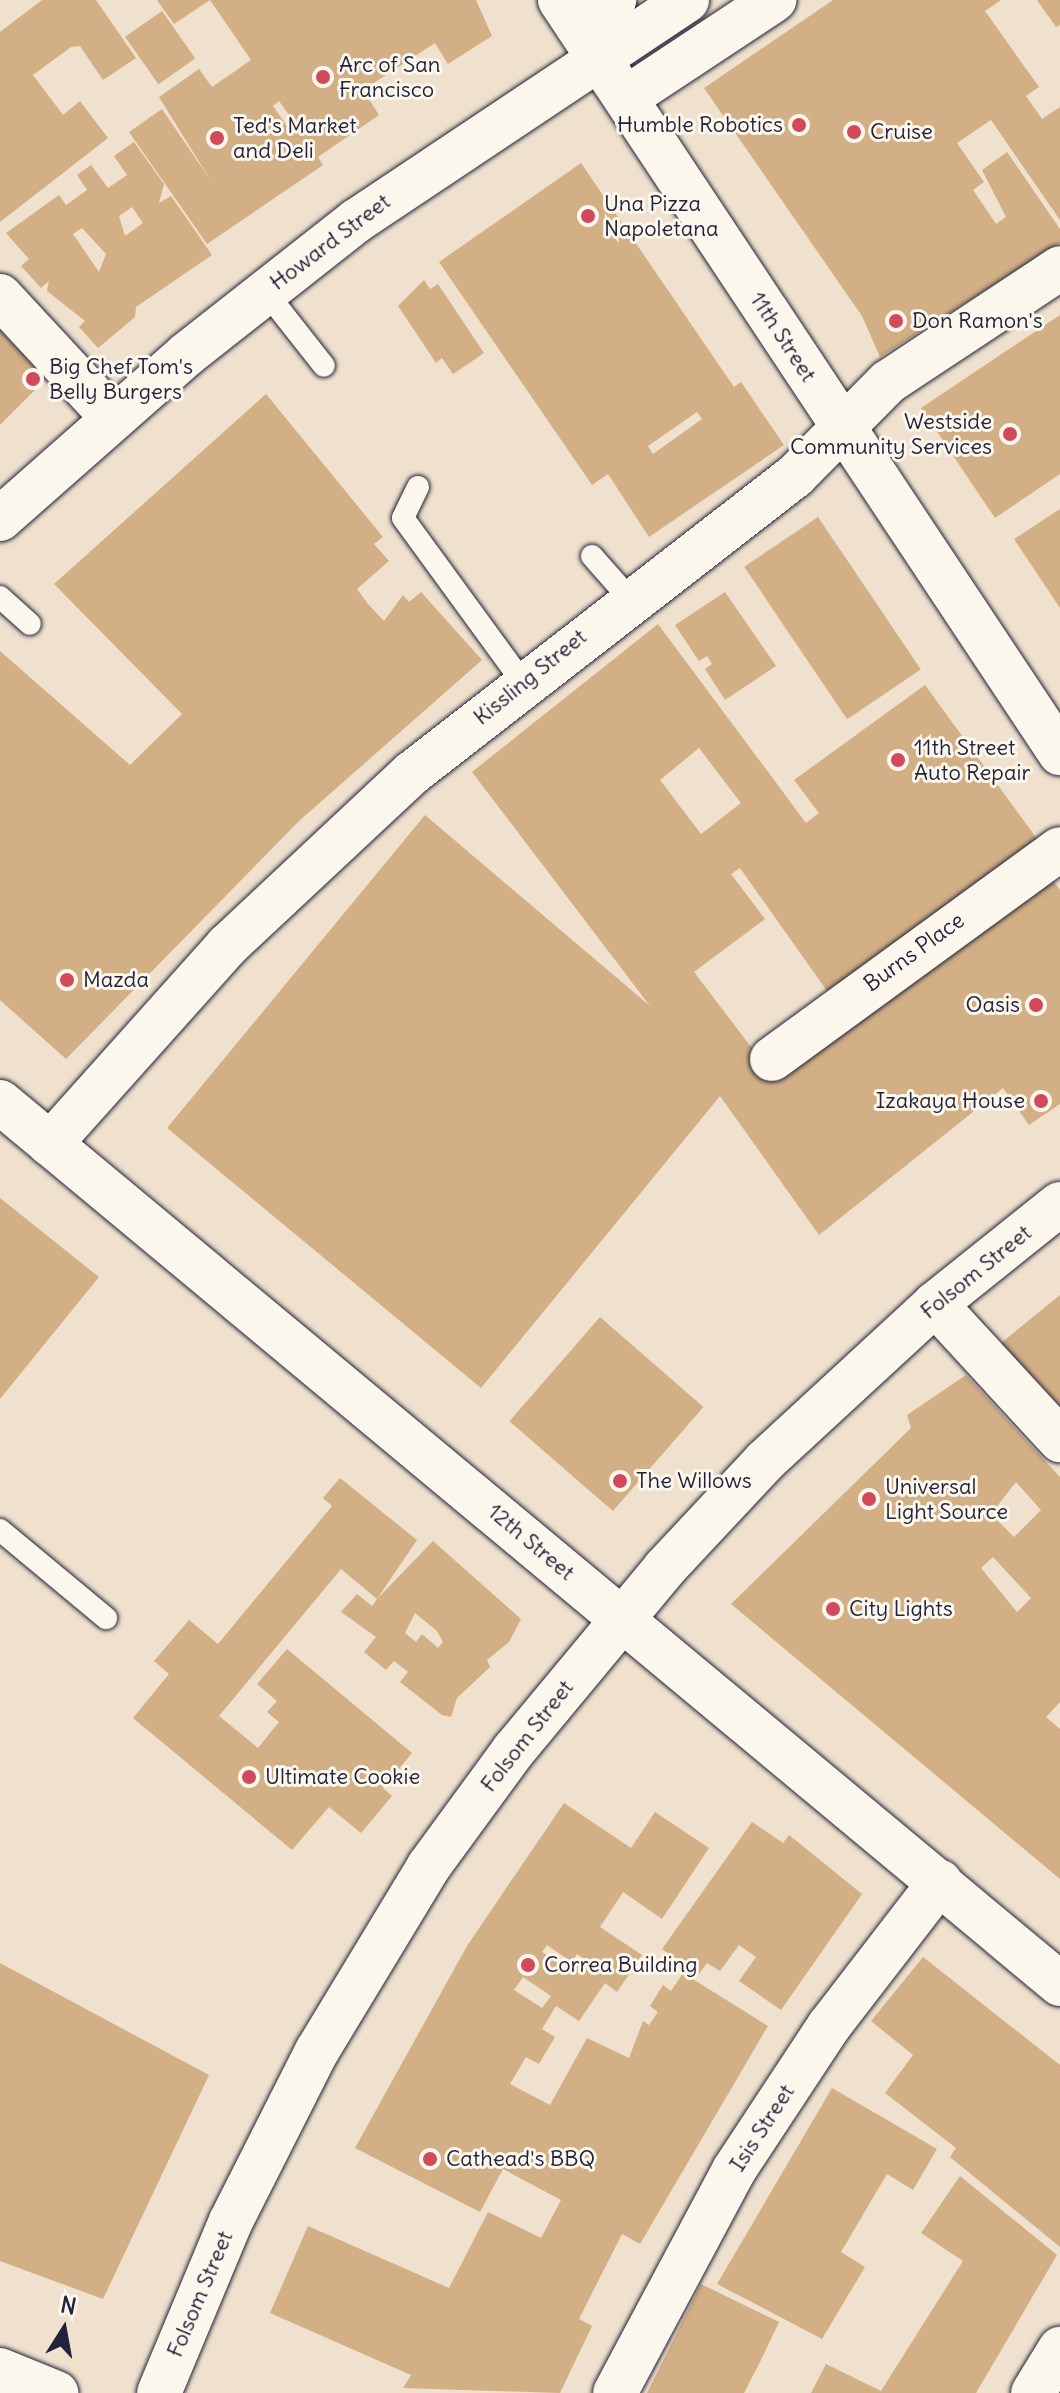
<!DOCTYPE html>
<html>
<head>
<meta charset="utf-8">
<style>
	body { margin:0 }
	#map { position:relative; width:1060px; height:2393px; overflow:hidden; background:#efe1cd; font-family:Delius,sans-serif }
	div>[style] { position:absolute }
	.building>* { inset:0; background:#d2af84; transform-origin:0 0 }
	.roads { filter:drop-shadow(0 0 2px #22223b) drop-shadow(0 0 2px #22223b) }
	.lane>* { height:22px; margin:-11px; padding:0 11px; transform-origin:11px; border-radius:11px; background:#fbf7ec }
	.street>* { height:44px; margin:-22px; padding:0 22px; transform-origin:22px; border-radius:22px; background:#fbf7ec }
	.secondary>* { height:44px; margin:-22px; padding:0 22px; transform-origin:22px; border-radius:22px; background:#fbf7ec }
	.bridges { filter:drop-shadow(0 0 2px #22223b) drop-shadow(0 0 2px #22223b) }
	.highway-bridge>* { height:44px; margin:-22px; padding:0 22px; transform-origin:22px; border-radius:22px; background:#fbf7ec }
	.dots>* { width:22px; height:22px; translate:-50% -50%; box-sizing:border-box; border:4px solid #fbf7ec; border-radius:50% }
	span { translate:-50% -50%; white-space:nowrap; text-align:center; line-height:1.15; -webkit-text-stroke:6px #fbf7ec; paint-order:stroke }
	.poi-label { font-size:22px; color:#22223b }
	.left { translate:0 -50%; text-align:left }
	.right { translate:-100% -50%; text-align:right }
	.street-label { font-size:22px; color:#22223b }
	.north { position:absolute; left:24px; top:2289px; width:80px; height:80px; -webkit-text-stroke:6px #fbf7ec; paint-order:stroke; rotate:11deg; font-size:22px; font-weight:700; line-height:32px; text-align:center; color:#22223b }
	.north::after { content:''; display:block; margin:auto; width:28px; height:36px; background:#22223b; clip-path:polygon(50% 0,100% 100%,50% 72%,0 100%) }
</style>
</head>
<body>
<div id="map">
	<div class="building">
		<div style="clip-path:polygon(42px 0,96px 0,136px 58px,103px 80px,80px 46px,71px 47px,33px 75px,63px 115px,80px 101px,108px 138px,0 222px,0 32px)"></div>
		<div style="clip-path:polygon(evenodd,157px 0,476px 0,492px 36px,448px 64px,435px 43px,363px 90px,379px 115px,318px 157px,323px 165px,207px 244px,129px 132px,162px 109px,211px 181px,159px 97px,199px 69px,212px 87px,251px 60px,210px 0,174px 24px,157px 0,279px 101px,294px 122px,287px 126px,273px 106px,279px 101px)"></div>
		<div style="clip-path:polygon(833px 0,1001px 0,985px 11px,1039px 87px,1026px 96px,1042px 119px,1060px 107px,1060px 220px,991px 120px,957px 143px,984px 182px,973px 190px,996px 224px,1006px 217px,982px 170px,1007px 152px,1060px 229px,1060px 243px,880px 357px,862px 316px,704px 88px)"></div>
		<div style="clip-path:polygon(1037px 0,1060px 0,1060px 25px,1056px 27px)"></div>
		<div style="left:162px;top:11px;width:58px;height:45px;rotate:55deg"></div>
		<div style="clip-path:polygon(evenodd,134px 142px,164px 184px,159px 203px,171px 196px,212px 255px,136px 307px,135px 317px,98px 348px,79px 327px,85px 321px,47px 291px,49px 281px,41px 288px,21px 266px,29px 259px,6px 233px,59px 195px,66px 205px,87px 190px,77px 175px,91px 165px,108px 188px,127px 175px,114px 156px,134px 142px,132px 207px,143px 223px,125px 236px,119px 216px,132px 207px,134px 142px,82px 228px,106px 254px,99px 272px,73px 234px,82px 228px)"></div>
		<div style="clip-path:polygon(evenodd,581px 163px,734px 387px,741px 382px,784px 445px,649px 537px,608px 474px,592px 485px,439px 262px,581px 163px,697px 412px,702px 419px,653px 454px,648px 446px,697px 412px)"></div>
		<div style="clip-path:polygon(424px 280px,430px 289px,438px 284px,484px 353px,453px 374px,442px 358px,436px 363px,398px 306px)"></div>
		<div style="clip-path:polygon(1060px 315px,1060px 474px,995px 518px,921px 408px)"></div>
		<div style="clip-path:polygon(0 330px,46px 379px,0 425px)"></div>
		<div style="clip-path:polygon(266px 394px,383px 537px,374px 544px,389px 561px,357px 589px,368px 604px,384px 621px,403px 595px,409px 602px,421px 592px,482px 660px,299px 821px,66px 1059px,0 1000px,0 651px,130px 765px,182px 714px,54px 584px)"></div>
		<div style="clip-path:polygon(1060px 509px,1060px 608px,1014px 539px)"></div>
		<div style="left:818px;top:517px;width:184px;height:89px;rotate:56deg"></div>
		<div style="clip-path:polygon(725px 592px,776px 666px,725px 700px,705px 669px,712px 664px,707px 656px,699px 661px,675px 625px)"></div>
		<div style="clip-path:polygon(evenodd,658px 624px,806px 823px,819px 813px,794px 780px,925px 685px,1040px 843px,827px 991px,740px 868px,731px 874px,765px 919px,694px 972px,777px 1081px,917px 968px,1050px 876px,1060px 890px,1060px 1104px,1029px 1125px,1003px 1088px,819px 1235px,720px 1096px,481px 1388px,167px 1128px,425px 815px,650px 1006px,472px 772px,658px 624px,699px 748px,741px 803px,701px 834px,660px 780px,699px 748px)"></div>
		<div style="clip-path:polygon(0 1198px,99px 1277px,0 1399px)"></div>
		<div style="clip-path:polygon(1060px 1295px,1060px 1406px,1001px 1343px)"></div>
		<div style="left:600px;top:1317px;width:137px;height:138px;rotate:41deg"></div>
		<div style="clip-path:polygon(evenodd,966px 1375px,1060px 1477px,1060px 1702px,1046px 1717px,1060px 1729px,1060px 1879px,731px 1604px,911px 1428px,907px 1415px,966px 1375px,1016px 1482px,1041px 1510px,1014px 1537px,991px 1514px,1016px 1482px,966px 1375px,993px 1557px,1031px 1598px,1017px 1612px,981px 1568px,993px 1557px)"></div>
		<div style="clip-path:polygon(evenodd,340px 1478px,417px 1540px,377px 1599px,433px 1541px,521px 1619px,509px 1642px,487px 1660px,490px 1667px,457px 1698px,451px 1717px,442px 1715px,400px 1682px,408px 1672px,394px 1661px,386px 1670px,364px 1652px,376px 1637px,341px 1612px,357px 1594px,372px 1606px,377px 1599px,341px 1569px,219px 1716px,258px 1748px,279px 1722px,267px 1712px,277px 1701px,257px 1684px,287px 1649px,412px 1753px,383px 1788px,392px 1796px,361px 1833px,329px 1807px,292px 1850px,133px 1718px,169px 1674px,154px 1661px,189px 1620px,218px 1644px,332px 1506px,323px 1498px,340px 1478px,415px 1613px,437px 1631px,443px 1642px,438px 1648px,422px 1634px,416px 1642px,405px 1633px,415px 1613px)"></div>
		<div style="clip-path:polygon(evenodd,564px 1803px,631px 1848px,655px 1812px,709px 1848px,662px 1919px,623px 1892px,600px 1927px,642px 1955px,617px 1992px,605px 1983px,579px 2021px,556px 2006px,542px 2029px,555px 2037px,539px 2064px,526px 2057px,510px 2084px,550px 2105px,587px 2038px,629px 2058px,643px 2021px,649px 2025px,658px 2012px,650px 2006px,663px 1985px,671px 1991px,683px 1973px,768px 2026px,640px 2244px,622px 2234px,579px 2319px,592px 2326px,560px 2393px,403px 2388px,411px 2375px,270px 2313px,308px 2226px,449px 2288px,488px 2212px,541px 2238px,561px 2200px,503px 2169px,480px 2212px,355px 2148px,467px 1946px,564px 1803px,547px 1945px,572px 1962px,577px 1954px,590px 1963px,585px 1971px,572px 1962px,567px 1969px,542px 1952px,547px 1945px,564px 1803px,523px 1977px,551px 1996px,542px 2008px,514px 1990px,523px 1977px)"></div>
		<div style="clip-path:polygon(752px 1822px,783px 1843px,789px 1835px,862px 1894px,781px 2010px,739px 1981px,756px 1957px,739px 1945px,720px 1971px,707px 1963px,699px 1974px,662px 1949px)"></div>
		<div style="clip-path:polygon(923px 1957px,1060px 2065px,1060px 2247px,950px 2157px,956px 2148px,885px 2093px,913px 2055px,871px 2021px)"></div>
		<div style="clip-path:polygon(0 1963px,209px 2075px,103px 2299px,0 2261px)"></div>
		<div style="clip-path:polygon(832px 2088px,937px 2149px,913px 2190px,887px 2174px,841px 2252px,865px 2267px,822px 2339px,717px 2284px)"></div>
		<div style="clip-path:polygon(960px 2176px,1057px 2255px,976px 2393px,811px 2393px,826px 2364px,881px 2391px,963px 2261px,921px 2233px)"></div>
		<div style="clip-path:polygon(701px 2284px,779px 2322px,761px 2360px,744px 2393px,647px 2393px)"></div>
	</div>
	<div class="roads">
		<div class="lane">
			<div style="left:265px;top:291px;width:95px;rotate:51.8deg"></div>
			<div style="left:418px;top:487px;width:34px;rotate:116deg"></div>
			<div style="left:403px;top:518px;width:202px;rotate:53.9deg"></div>
			<div style="left:592px;top:556px;width:56px;rotate:48.6deg"></div>
			<div style="left:0;top:597px;width:40px;rotate:42deg"></div>
			<div style="left:0;top:1530px;width:138px;rotate:39.7deg"></div>
		</div>
		<div class="street">
			<div style="left:0;top:296px;width:166px;rotate:47.2deg"></div>
			<div style="left:772px;top:1059px;width:356px;rotate:-36.1deg"></div>
			<div style="left:0;top:1102px;width:1379px;rotate:39.76deg"></div>
			<div style="left:50px;top:1144px;width:266px;rotate:-48.2deg"></div>
			<div style="left:227px;top:946px;width:253px;rotate:-43.1deg"></div>
			<div style="left:412px;top:773px;width:485px;rotate:-37.8deg"></div>
			<div style="left:795px;top:476px;width:132px;rotate:-45.3deg"></div>
			<div style="left:888px;top:382px;width:206px;rotate:-33.5deg"></div>
			<div style="left:935px;top:1304px;width:185px;rotate:47.4deg"></div>
			<div style="left:615px;top:2393px;width:253px;rotate:-61.9deg"></div>
			<div style="left:734px;top:2170px;width:173px;rotate:-56.6deg"></div>
			<div style="left:829px;top:2026px;width:182px;rotate:-52.4deg"></div>
			<div style="left:1033px;top:2393px;width:52px;rotate:-58.5deg"></div>
		</div>
		<div class="secondary">
			<div style="left:560px;top:0;width:904px;rotate:56.42deg"></div>
			<div style="left:577px;top:25px;width:45px;rotate:-34deg"></div>
			<div style="left:626px;top:98px;width:178px;rotate:-33.5deg"></div>
			<div style="left:0;top:519px;width:249px;rotate:-41.4deg"></div>
			<div style="left:187px;top:354px;width:215px;rotate:-38.2deg"></div>
			<div style="left:356px;top:221px;width:398px;rotate:-33.7deg"></div>
			<div style="left:159px;top:2393px;width:186px;rotate:-67.3deg"></div>
			<div style="left:231px;top:2221px;width:191px;rotate:-63.2deg"></div>
			<div style="left:317px;top:2051px;width:216px;rotate:-58.8deg"></div>
			<div style="left:429px;top:1866px;width:144px;rotate:-53.8deg"></div>
			<div style="left:514px;top:1750px;width:236px;rotate:-50.3deg"></div>
			<div style="left:665px;top:1568px;width:146px;rotate:-46.9deg"></div>
			<div style="left:765px;top:1461px;width:231px;rotate:-42.7deg"></div>
			<div style="left:935px;top:1304px;width:160px;rotate:-38.7deg"></div>
		</div>
	</div>
	<div class="bridges">
		<div class="highway-bridge">
			<div style="left:0;top:2370px;width:61px;rotate:22.3deg"></div>
		</div>
	</div>
	<div class="dots">
		<div style="left:323px;top:77px;background:#d1495b"></div>
		<div style="left:799px;top:125px;background:#d1495b"></div>
		<div style="left:854px;top:132px;background:#d1495b"></div>
		<div style="left:217px;top:138px;background:#d1495b"></div>
		<div style="left:588px;top:216px;background:#d1495b"></div>
		<div style="left:896px;top:321px;background:#d1495b"></div>
		<div style="left:33px;top:379px;background:#d1495b"></div>
		<div style="left:1010px;top:434px;background:#d1495b"></div>
		<div style="left:898px;top:760px;background:#d1495b"></div>
		<div style="left:67px;top:980px;background:#d1495b"></div>
		<div style="left:1036px;top:1005px;background:#d1495b"></div>
		<div style="left:1041px;top:1101px;background:#d1495b"></div>
		<div style="left:620px;top:1481px;background:#d1495b"></div>
		<div style="left:869px;top:1499px;background:#d1495b"></div>
		<div style="left:833px;top:1609px;background:#d1495b"></div>
		<div style="left:249px;top:1777px;background:#d1495b"></div>
		<div style="left:528px;top:1965px;background:#d1495b"></div>
		<div style="left:430px;top:2159px;background:#d1495b"></div>
	</div>
	<div class="poi-label">
		<span class="left" style="left:339px;top:77px">Arc of San<br>Francisco</span>
		<span class="left" style="left:233px;top:138px">Ted's Market<br>and Deli</span>
		<span class="right" style="left:783px;top:125px">Humble Robotics</span>
		<span class="left" style="left:870px;top:132px">Cruise</span>
		<span class="left" style="left:604px;top:216px">Una Pizza<br>Napoletana</span>
		<span class="left" style="left:912px;top:321px">Don Ramon's</span>
		<span class="left" style="left:49px;top:379px">Big Chef Tom's<br>Belly Burgers</span>
		<span class="right" style="left:992px;top:434px">Westside<br>Community Services</span>
		<span class="left" style="left:914px;top:760px">11th Street<br>Auto Repair</span>
		<span class="left" style="left:83px;top:980px">Mazda</span>
		<span class="right" style="left:1020px;top:1005px">Oasis</span>
		<span class="right" style="left:1025px;top:1101px">Izakaya House</span>
		<span class="left" style="left:636px;top:1481px">The Willows</span>
		<span class="left" style="left:885px;top:1499px">Universal<br>Light Source</span>
		<span class="left" style="left:849px;top:1609px">City Lights</span>
		<span class="left" style="left:265px;top:1777px">Ultimate Cookie</span>
		<span class="left" style="left:544px;top:1965px">Correa Building</span>
		<span class="left" style="left:446px;top:2159px">Cathead's BBQ</span>
	</div>
	<div class="street-label">
		<span style="left:330px;top:242px;rotate:-37deg">Howard Street</span>
		<span style="left:783px;top:337px;rotate:57deg">11th Street</span>
		<span style="left:530px;top:677px;rotate:-39deg">Kissling Street</span>
		<span style="left:914px;top:952px;rotate:-36deg">Burns Place</span>
		<span style="left:976px;top:1272px;rotate:-39deg">Folsom Street</span>
		<span style="left:531px;top:1542px;rotate:40deg">12th Street</span>
		<span style="left:527px;top:1736px;rotate:-52deg">Folsom Street</span>
		<span style="left:762px;top:2128px;rotate:-57deg">Isis Street</span>
		<span style="left:200px;top:2294px;rotate:-67deg">Folsom Street</span>
	</div>
	<div class="north">N</div>
</div>
</body>
</html>
